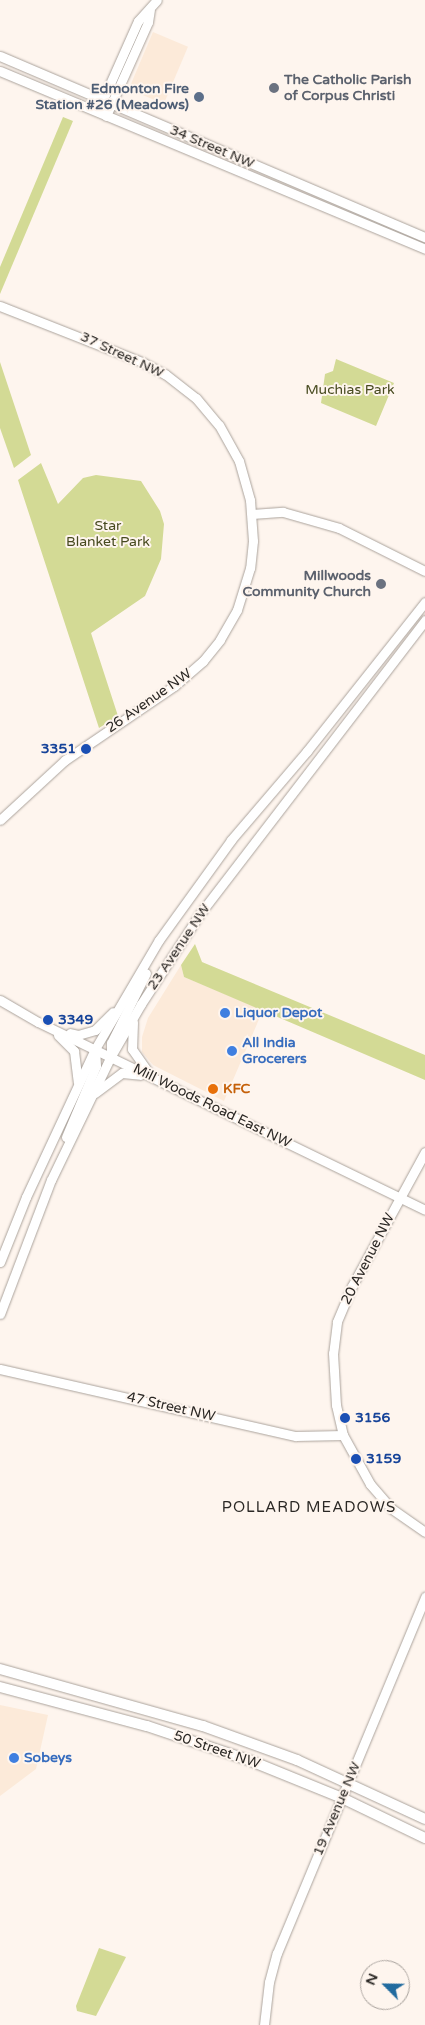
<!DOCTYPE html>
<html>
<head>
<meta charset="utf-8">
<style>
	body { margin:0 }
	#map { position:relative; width:425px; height:2025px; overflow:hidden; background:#fef5ee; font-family:"Varela Round",sans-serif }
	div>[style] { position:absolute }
	.commercial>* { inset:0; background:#fcead9; transform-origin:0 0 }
	.green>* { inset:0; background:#d3da95 }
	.roads { filter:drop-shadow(0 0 1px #aba39c) drop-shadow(0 0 1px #aba39c) }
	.secondary>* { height:9px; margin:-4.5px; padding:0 4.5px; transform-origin:4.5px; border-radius:4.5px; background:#fff }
	.primary>* { height:10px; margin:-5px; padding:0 5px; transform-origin:5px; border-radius:5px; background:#fff }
	.dots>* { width:14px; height:14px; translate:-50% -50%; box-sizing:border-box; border:2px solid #fef5ee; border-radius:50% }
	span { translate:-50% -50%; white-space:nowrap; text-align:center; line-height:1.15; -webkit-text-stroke:4px #fef5ee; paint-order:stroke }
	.worship-label { font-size:14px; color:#5b616d; font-weight:700 }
	.left { translate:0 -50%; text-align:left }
	.right { translate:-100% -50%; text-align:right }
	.service-label { font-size:14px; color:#4e5e75; font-weight:700 }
	.street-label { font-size:14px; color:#2b2825 }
	.park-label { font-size:14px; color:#474a1f }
	.transit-label { font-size:14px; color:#164399; font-weight:700 }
	.shop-label { font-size:14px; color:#366cbe; font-weight:700 }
	.food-label { font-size:14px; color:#c56008; font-weight:700 }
	.neighbourhood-label { font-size:15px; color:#2b2825; letter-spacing:1px }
	.north { position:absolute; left:360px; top:1960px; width:50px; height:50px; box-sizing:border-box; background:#fef5ee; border:1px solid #aaa39e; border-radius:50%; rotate:293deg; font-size:14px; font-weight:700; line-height:20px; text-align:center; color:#2b2825 }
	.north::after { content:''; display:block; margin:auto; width:18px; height:22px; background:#216b9f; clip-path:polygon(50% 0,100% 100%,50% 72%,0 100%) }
</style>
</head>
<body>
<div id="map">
	<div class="commercial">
		<div style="left:153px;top:32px;width:38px;height:62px;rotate:23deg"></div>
		<div style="clip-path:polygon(181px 965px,184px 977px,263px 1010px,224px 1101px,153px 1065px,142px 1052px,142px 1037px,148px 1018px)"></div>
		<div style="clip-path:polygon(0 1705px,48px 1715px,36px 1769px,0 1796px)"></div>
	</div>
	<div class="green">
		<div style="clip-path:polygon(63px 117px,73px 121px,0 294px,0 267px)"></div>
		<div style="clip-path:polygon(336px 359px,394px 383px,376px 426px,321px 403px,325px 374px,333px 371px)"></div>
		<div style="clip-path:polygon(0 362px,31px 455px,14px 468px,0 428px)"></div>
		<div style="clip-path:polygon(41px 463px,58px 504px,83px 478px,96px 475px,141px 481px,160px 511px,164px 524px,161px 559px,145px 596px,91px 633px,118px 716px,99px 728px,18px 480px)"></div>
		<div style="clip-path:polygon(195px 944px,202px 962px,425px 1055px,425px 1080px,184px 977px,181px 965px)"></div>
		<div style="clip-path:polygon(99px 1948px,126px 1957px,96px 2016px,77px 2011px,76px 2006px)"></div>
	</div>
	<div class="roads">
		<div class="secondary">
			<div style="left:0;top:56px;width:462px;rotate:23.1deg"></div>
			<div style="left:0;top:71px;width:461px;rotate:22.7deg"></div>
			<div style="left:101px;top:104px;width:91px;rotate:-66deg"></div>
			<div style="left:138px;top:21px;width:28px;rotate:-48deg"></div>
			<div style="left:106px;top:116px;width:103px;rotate:-65.9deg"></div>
			<div style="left:148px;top:22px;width:12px;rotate:-81deg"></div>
			<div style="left:0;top:306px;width:153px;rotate:21.5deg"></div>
			<div style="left:142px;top:362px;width:26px;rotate:28deg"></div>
			<div style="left:165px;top:374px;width:39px;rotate:38deg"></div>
			<div style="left:196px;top:398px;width:35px;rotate:50deg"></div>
			<div style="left:219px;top:425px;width:41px;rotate:60.9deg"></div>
			<div style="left:239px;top:461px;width:41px;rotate:74.2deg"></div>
			<div style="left:250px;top:500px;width:41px;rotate:85.8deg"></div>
			<div style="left:253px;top:541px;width:27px;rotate:96deg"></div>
			<div style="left:250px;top:568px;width:44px;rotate:107.2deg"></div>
			<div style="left:237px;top:610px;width:34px;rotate:120deg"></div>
			<div style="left:220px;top:640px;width:27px;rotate:129deg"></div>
			<div style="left:203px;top:661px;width:38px;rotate:139deg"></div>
			<div style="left:174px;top:686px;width:132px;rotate:145.8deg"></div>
			<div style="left:65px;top:760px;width:88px;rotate:137.3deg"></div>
			<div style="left:252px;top:514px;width:31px;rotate:-4deg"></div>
			<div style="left:283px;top:512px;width:58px;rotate:15.9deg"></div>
			<div style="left:339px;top:528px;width:96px;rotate:26.6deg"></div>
			<div style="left:0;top:1000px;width:44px;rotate:30.1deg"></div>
			<div style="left:38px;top:1022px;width:430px;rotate:25.9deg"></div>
			<div style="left:133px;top:1022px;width:27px;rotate:92deg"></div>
			<div style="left:132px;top:1049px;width:29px;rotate:55deg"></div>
			<div style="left:70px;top:1033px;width:8px;rotate:14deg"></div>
			<div style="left:78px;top:1035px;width:18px;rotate:-16deg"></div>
			<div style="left:95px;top:1030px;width:25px;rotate:-45deg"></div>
			<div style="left:58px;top:1035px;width:23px;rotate:45deg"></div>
			<div style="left:74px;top:1051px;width:31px;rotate:83deg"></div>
			<div style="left:111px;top:1056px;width:13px;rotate:-90deg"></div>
			<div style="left:111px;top:1043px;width:78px;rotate:-63.4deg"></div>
			<div style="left:95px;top:1093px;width:34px;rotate:-37deg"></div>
			<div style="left:122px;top:1073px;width:18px;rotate:6deg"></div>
			<div style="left:66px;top:1137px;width:77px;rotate:-67.1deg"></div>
			<div style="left:96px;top:1066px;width:17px;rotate:-93deg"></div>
			<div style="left:425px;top:1152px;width:153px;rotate:118.6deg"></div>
			<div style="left:352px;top:1286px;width:39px;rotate:113deg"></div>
			<div style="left:337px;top:1322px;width:31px;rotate:97deg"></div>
			<div style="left:333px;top:1353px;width:52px;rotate:86.7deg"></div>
			<div style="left:336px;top:1405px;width:31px;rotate:77deg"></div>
			<div style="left:343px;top:1435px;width:56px;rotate:61.1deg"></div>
			<div style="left:370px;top:1484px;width:33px;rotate:49deg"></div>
			<div style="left:392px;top:1509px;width:40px;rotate:34.9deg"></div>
			<div style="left:0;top:1262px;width:70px;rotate:-68.2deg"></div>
			<div style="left:26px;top:1197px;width:163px;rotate:-65deg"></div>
			<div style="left:95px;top:1049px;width:126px;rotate:-59.6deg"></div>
			<div style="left:159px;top:940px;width:123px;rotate:-54.2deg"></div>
			<div style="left:231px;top:840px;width:117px;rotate:-49.5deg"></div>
			<div style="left:307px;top:751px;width:190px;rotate:-51.6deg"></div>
			<div style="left:0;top:1314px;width:143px;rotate:-69.2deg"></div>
			<div style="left:51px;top:1180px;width:138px;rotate:-64.2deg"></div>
			<div style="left:111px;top:1056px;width:60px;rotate:-60deg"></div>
			<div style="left:141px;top:1004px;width:106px;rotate:-56.9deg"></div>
			<div style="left:199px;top:915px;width:372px;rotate:-52.5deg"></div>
			<div style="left:0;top:1369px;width:303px;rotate:12.8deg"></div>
			<div style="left:296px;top:1436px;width:47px;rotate:-1.2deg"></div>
			<div style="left:264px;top:2025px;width:43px;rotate:-83.4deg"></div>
			<div style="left:269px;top:1982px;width:30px;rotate:-75deg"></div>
			<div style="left:277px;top:1953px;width:386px;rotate:-67.4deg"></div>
		</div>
		<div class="primary">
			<div style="left:0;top:1669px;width:211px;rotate:15.7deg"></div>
			<div style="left:203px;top:1726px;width:100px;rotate:19.9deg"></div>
			<div style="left:297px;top:1760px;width:141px;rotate:24.7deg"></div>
			<div style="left:0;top:1687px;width:152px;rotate:14.9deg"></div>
			<div style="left:147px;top:1726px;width:110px;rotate:18.6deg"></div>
			<div style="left:251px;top:1761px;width:98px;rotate:22.1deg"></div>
			<div style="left:342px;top:1798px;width:92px;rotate:25.7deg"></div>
		</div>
	</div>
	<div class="dots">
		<div style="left:274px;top:88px;background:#6b7280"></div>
		<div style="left:199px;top:97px;background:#5c6f8a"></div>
		<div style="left:381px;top:584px;background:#6b7280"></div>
		<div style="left:86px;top:749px;background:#1a4fb4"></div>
		<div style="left:225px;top:1013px;background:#3f7fe0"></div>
		<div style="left:48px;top:1020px;background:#1a4fb4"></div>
		<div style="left:232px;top:1051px;background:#3f7fe0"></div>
		<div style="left:213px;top:1089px;background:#e8710a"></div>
		<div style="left:345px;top:1418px;background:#1a4fb4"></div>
		<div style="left:356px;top:1459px;background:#1a4fb4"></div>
		<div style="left:14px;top:1758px;background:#3f7fe0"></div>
	</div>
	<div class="worship-label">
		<span class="left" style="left:284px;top:88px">The Catholic Parish<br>of Corpus Christi</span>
		<span class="right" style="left:371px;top:584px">Millwoods<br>Community Church</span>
	</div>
	<div class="service-label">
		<span class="right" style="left:189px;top:97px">Edmonton Fire<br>Station #26 (Meadows)</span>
	</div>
	<div class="street-label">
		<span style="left:212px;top:147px;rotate:23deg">34 Street NW</span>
		<span style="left:122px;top:355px;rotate:25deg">37 Street NW</span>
		<span style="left:149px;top:701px;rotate:-35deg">26 Avenue NW</span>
		<span style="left:179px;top:947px;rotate:-56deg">23 Avenue NW</span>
		<span style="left:212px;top:1106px;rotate:26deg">Mill Woods Road East NW</span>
		<span style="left:368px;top:1259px;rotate:-63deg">20 Avenue NW</span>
		<span style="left:171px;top:1407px;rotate:13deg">47 Street NW</span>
		<span style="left:217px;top:1750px;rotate:19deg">50 Street NW</span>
		<span style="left:337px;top:1809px;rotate:-67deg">19 Avenue NW</span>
	</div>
	<div class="park-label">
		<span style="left:350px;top:390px">Muchias Park</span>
		<span style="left:108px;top:534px">Star<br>Blanket Park</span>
	</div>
	<div class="transit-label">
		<span class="right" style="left:76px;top:749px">3351</span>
		<span class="left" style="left:58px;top:1020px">3349</span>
		<span class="left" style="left:355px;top:1418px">3156</span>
		<span class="left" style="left:366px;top:1459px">3159</span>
	</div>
	<div class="shop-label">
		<span class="left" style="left:235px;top:1013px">Liquor Depot</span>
		<span class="left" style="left:242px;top:1051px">All India<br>Grocerers</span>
		<span class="left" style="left:24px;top:1758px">Sobeys</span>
	</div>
	<div class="food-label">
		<span class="left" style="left:223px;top:1089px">KFC</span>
	</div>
	<div class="neighbourhood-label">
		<span style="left:309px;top:1508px">POLLARD MEADOWS</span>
	</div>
	<div class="north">N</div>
</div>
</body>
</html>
